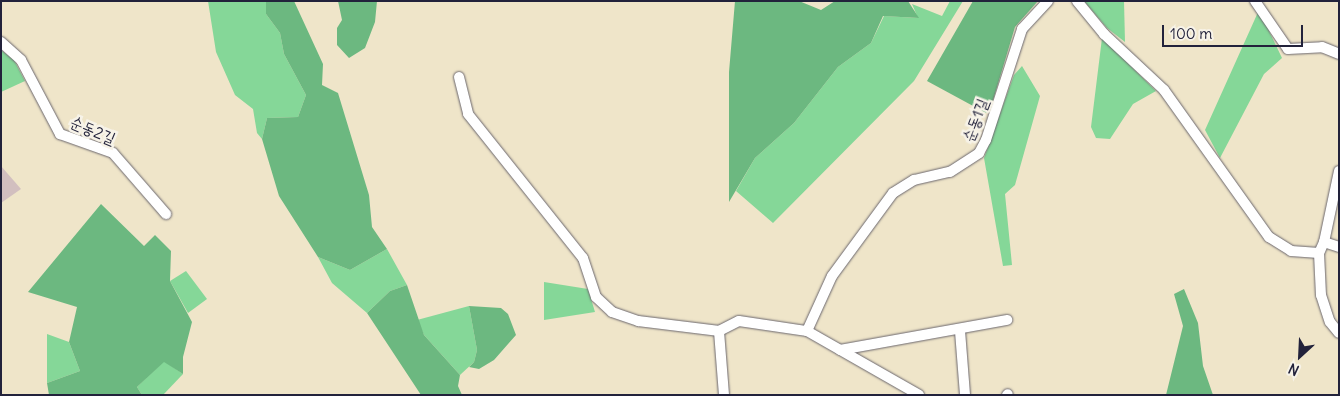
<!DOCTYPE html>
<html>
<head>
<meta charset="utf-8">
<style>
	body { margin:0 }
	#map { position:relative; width:1340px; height:396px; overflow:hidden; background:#efe5c9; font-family:Delius,"Poor Story",sans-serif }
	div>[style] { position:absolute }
	.industrial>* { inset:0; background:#d2bfbf }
	.green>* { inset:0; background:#85d798 }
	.forest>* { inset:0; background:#6cb880 }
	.roads { filter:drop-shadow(0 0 1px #6a666d) drop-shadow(0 0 1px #6a666d) }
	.minor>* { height:10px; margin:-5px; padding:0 5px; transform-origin:5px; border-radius:5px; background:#fff }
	span { translate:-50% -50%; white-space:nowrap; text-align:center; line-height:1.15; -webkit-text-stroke:5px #f7f3e8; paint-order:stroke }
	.street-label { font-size:16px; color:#22223b }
	.frame { position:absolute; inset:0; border:2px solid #22223b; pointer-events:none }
	.north { position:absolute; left:1275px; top:331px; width:50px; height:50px; -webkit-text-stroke:4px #f7f3e8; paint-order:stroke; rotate:205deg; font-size:14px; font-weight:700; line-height:20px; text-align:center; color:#22223b }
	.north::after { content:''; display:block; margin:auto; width:18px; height:22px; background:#22223b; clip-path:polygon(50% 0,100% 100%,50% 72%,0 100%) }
	.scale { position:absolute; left:1162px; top:25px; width:141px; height:22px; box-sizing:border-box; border:2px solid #22223b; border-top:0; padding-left:6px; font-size:15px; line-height:18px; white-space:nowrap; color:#22223b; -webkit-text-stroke:4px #f7f3e8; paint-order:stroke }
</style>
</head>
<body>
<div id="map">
	<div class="industrial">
		<div style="clip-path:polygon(1px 166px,21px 189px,1px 203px)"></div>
	</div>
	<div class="green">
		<div style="clip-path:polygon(208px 1px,266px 1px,266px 14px,280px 33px,284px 54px,306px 95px,298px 117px,267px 118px,262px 139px,257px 133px,253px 109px,235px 95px,216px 52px)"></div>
		<div style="clip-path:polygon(950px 1px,963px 1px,914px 81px,773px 223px,736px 191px,755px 158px,794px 123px,838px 67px,871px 43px,884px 16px,918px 18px,912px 4px,942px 16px)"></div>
		<div style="clip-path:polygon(1084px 1px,1124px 1px,1125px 42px,1107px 28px)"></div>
		<div style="clip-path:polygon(1259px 10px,1282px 58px,1264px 74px,1220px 158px,1205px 130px)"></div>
		<div style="clip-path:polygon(1102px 38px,1156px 91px,1133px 104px,1110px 139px,1096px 138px,1091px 127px)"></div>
		<div style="clip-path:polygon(1px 50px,14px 60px,25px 81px,1px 92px)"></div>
		<div style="clip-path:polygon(1022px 66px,1040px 96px,1015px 185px,1005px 194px,1012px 265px,1003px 266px,984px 158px,1014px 75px)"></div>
		<div style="clip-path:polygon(387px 249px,407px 285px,390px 291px,367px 313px,332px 283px,318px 257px,350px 270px)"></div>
		<div style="clip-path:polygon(186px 271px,207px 299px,188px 313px,170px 281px)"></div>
		<div style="clip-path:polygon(544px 282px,588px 289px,595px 312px,544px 320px)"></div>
		<div style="clip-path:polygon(469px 306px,477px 350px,474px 362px,460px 375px,424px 335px,417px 320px)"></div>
		<div style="clip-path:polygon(47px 334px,69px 342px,80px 371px,47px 383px)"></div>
		<div style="clip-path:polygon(164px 361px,183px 374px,163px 395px,142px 395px,137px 387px)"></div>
	</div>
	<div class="forest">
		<div style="clip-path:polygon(266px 1px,294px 1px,323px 64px,322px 85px,338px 93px,369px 195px,372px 227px,387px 249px,350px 270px,318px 257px,279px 196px,262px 139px,267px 118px,298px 117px,306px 95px,284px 54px,280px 33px,266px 14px)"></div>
		<div style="clip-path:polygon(338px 1px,377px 1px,375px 22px,365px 48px,349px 58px,337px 45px,337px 28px,342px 20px)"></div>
		<div style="clip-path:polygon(735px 1px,799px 1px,821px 10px,835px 1px,908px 1px,919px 18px,883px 16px,871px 43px,838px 67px,794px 123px,755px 158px,729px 202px,729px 72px)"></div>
		<div style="clip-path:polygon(973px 1px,1038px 1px,1015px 27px,991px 107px,986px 113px,927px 81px)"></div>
		<div style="clip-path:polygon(101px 204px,144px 246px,155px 235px,171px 251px,170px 281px,192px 322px,183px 357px,183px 374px,164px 362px,137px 387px,142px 395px,49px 395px,47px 383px,80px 371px,69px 342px,77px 307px,28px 292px)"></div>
		<div style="clip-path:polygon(407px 285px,424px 335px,460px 375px,458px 386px,462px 395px,421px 395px,367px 313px,390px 291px)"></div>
		<div style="clip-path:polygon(1184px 289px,1198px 323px,1203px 366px,1213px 395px,1166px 395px,1183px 326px,1174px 294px)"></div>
		<div style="clip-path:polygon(469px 306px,501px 308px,508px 314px,516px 335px,494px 360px,479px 369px,469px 367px,474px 362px,477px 350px)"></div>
	</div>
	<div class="roads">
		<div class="minor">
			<div style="left:1077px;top:1px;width:43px;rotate:50.7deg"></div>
			<div style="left:1104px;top:34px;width:82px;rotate:43deg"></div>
			<div style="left:1164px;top:90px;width:181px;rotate:54.5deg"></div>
			<div style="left:1269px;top:237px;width:26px;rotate:32deg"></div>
			<div style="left:1291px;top:251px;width:28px;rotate:4deg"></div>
			<div style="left:1255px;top:1px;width:58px;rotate:55.5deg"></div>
			<div style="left:1288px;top:49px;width:34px;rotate:-3deg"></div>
			<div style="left:1322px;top:47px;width:18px;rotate:22deg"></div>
			<div style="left:1px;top:42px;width:27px;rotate:42deg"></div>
			<div style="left:21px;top:60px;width:84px;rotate:62.2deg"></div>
			<div style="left:60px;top:134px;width:56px;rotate:19.7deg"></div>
			<div style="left:113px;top:153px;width:81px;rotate:49deg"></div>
			<div style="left:459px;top:77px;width:38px;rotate:76deg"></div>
			<div style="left:468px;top:114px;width:184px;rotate:51.4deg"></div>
			<div style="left:583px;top:258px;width:41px;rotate:71.6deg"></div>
			<div style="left:596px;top:297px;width:22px;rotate:43deg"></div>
			<div style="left:612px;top:312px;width:28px;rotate:19deg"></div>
			<div style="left:638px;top:321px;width:82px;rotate:7deg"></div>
			<div style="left:1339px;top:171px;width:73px;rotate:101.9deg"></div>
			<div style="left:1324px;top:242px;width:12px;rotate:114deg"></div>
			<div style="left:1319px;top:253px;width:42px;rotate:87.3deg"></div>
			<div style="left:1321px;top:295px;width:28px;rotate:72deg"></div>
			<div style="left:1330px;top:322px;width:14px;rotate:51deg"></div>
			<div style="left:1324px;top:242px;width:16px;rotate:18deg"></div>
			<div style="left:807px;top:331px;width:60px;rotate:-65.6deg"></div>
			<div style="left:832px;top:276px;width:103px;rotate:-53.7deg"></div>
			<div style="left:893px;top:193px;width:25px;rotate:-32deg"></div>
			<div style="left:914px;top:180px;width:37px;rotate:-13deg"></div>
			<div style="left:950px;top:172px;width:35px;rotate:-33deg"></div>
			<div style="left:979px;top:153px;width:15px;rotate:-62deg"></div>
			<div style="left:986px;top:140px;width:117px;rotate:-72deg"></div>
			<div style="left:1022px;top:29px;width:38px;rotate:-47deg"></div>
			<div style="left:960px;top:331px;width:64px;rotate:85.5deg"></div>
			<div style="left:840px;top:350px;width:170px;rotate:-10.2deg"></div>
			<div style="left:724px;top:395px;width:64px;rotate:-94.5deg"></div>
			<div style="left:719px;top:331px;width:22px;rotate:-27deg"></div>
			<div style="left:739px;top:321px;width:69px;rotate:8.4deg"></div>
			<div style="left:807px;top:331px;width:129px;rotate:29.7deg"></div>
			<div style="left:1007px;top:395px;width:1px;rotate:-45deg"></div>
		</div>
	</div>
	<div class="street-label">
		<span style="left:975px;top:120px;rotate:-69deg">순동1길</span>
		<span style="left:93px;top:130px;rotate:23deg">순동2길</span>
	</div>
	<div class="frame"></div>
	<div class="north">N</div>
	<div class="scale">100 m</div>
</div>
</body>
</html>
